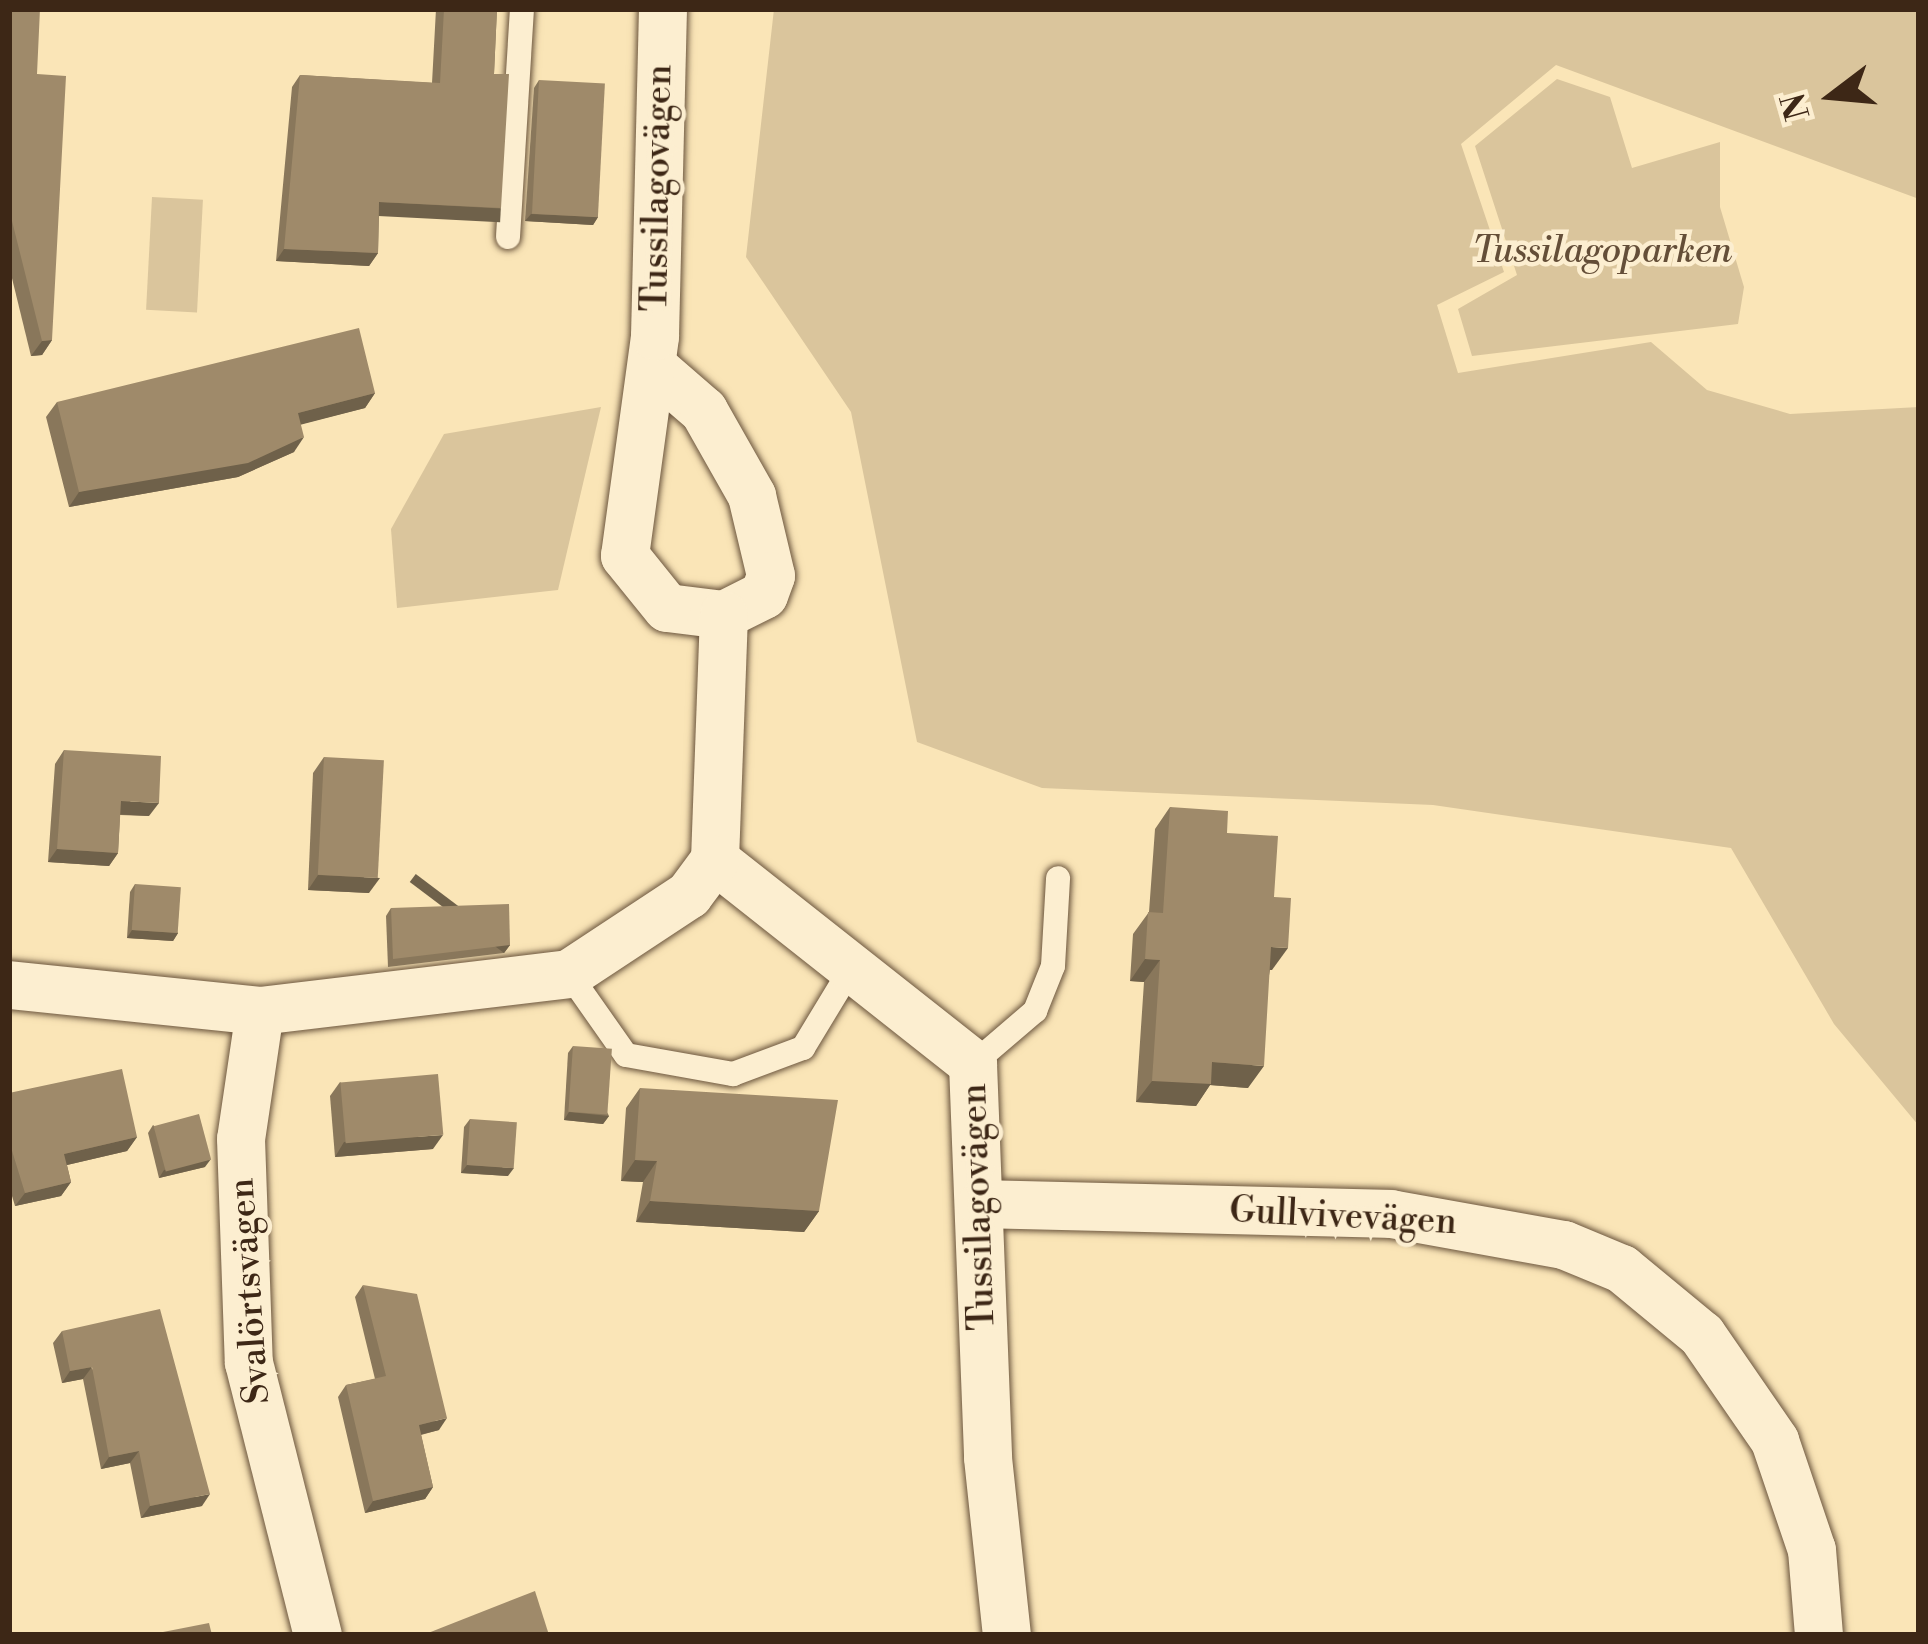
<!DOCTYPE html>
<html>
<head>
<meta charset="utf-8">
<style>
	body { margin:0 }
	#map { position:relative; width:1928px; height:1644px; overflow:hidden; background:#fae5b7; font-family:"Libre Bodoni",serif }
	div>[style] { position:absolute }
	.green>* { inset:0; background:#dac59c; transform-origin:0 0 }
	.roads { filter:drop-shadow(0 0 3px #6c563e) drop-shadow(0 0 3px #6c563e) }
	.lane>* { height:24px; margin:-12px; padding:0 12px; transform-origin:12px; border-radius:12px; background:#fceed0 }
	.street>* { height:48px; margin:-24px; padding:0 24px; transform-origin:24px; border-radius:24px; background:#fceed0 }
	.wall>* { inset:0; background:#89775b }
	.shaded-wall>* { inset:0; background:#6f614a; transform-origin:0 0 }
	.building>* { inset:0; background:#9f8a6a; transform-origin:0 0 }
	span { translate:-50% -50%; white-space:nowrap; text-align:center; line-height:1.15; -webkit-text-stroke:9px #fceed0; paint-order:stroke }
	.street-label { font-size:36px; color:#3d2716 }
	.park-label { font-size:36px; color:#644e38; font-style:italic }
	.frame { position:absolute; inset:0; border:12px solid #3d2716; pointer-events:none }
	.north { position:absolute; left:1772px; top:36px; width:120px; height:120px; -webkit-text-stroke:9px #fceed0; paint-order:stroke; rotate:254deg; font-size:33px; font-weight:700; line-height:48px; text-align:center; color:#3d2716 }
	.north::after { content:''; display:block; margin:auto; width:42px; height:54px; background:#3d2716; clip-path:polygon(50% 0,100% 100%,50% 72%,0 100%) }
</style>
</head>
<body>
<div id="map">
	<div class="green">
		<div style="clip-path:polygon(774px 9px,1919px 9px,1919px 199px,1556px 65px,1461px 144px,1504px 272px,1437px 305px,1458px 373px,1651px 342px,1707px 390px,1790px 414px,1919px 407px,1919px 1126px,1834px 1024px,1731px 848px,1433px 805px,1042px 788px,917px 742px,851px 412px,746px 257px)"></div>
		<div style="clip-path:polygon(1557px 79px,1610px 97px,1632px 168px,1720px 142px,1720px 207px,1744px 287px,1738px 324px,1472px 356px,1458px 309px,1517px 275px,1475px 146px)"></div>
		<div style="left:152px;top:197px;width:51px;height:113px;rotate:3deg"></div>
		<div style="clip-path:polygon(601px 407px,558px 590px,397px 608px,391px 529px,444px 434px)"></div>
	</div>
	<div class="roads">
		<div class="lane">
			<div style="left:508px;top:237px;width:228px;rotate:-86.5deg"></div>
			<div style="left:569px;top:974px;width:99px;rotate:54.9deg"></div>
			<div style="left:626px;top:1055px;width:109px;rotate:10.1deg"></div>
			<div style="left:733px;top:1074px;width:75px;rotate:-20.4deg"></div>
			<div style="left:803px;top:1048px;width:100px;rotate:-58.8deg"></div>
			<div style="left:973px;top:1064px;width:82px;rotate:-40.5deg"></div>
			<div style="left:1035px;top:1011px;width:48px;rotate:-68.2deg"></div>
			<div style="left:1053px;top:966px;width:88px;rotate:-86.7deg"></div>
		</div>
		<div class="street">
			<div style="left:652px;top:366px;width:69px;rotate:40.9deg"></div>
			<div style="left:704px;top:411px;width:98px;rotate:60.5deg"></div>
			<div style="left:752px;top:496px;width:82px;rotate:76.6deg"></div>
			<div style="left:771px;top:576px;width:20px;rotate:110deg"></div>
			<div style="left:764px;top:595px;width:45px;rotate:153.4deg"></div>
			<div style="left:724px;top:615px;width:57px;rotate:-173deg"></div>
			<div style="left:667px;top:608px;width:67px;rotate:-128.9deg"></div>
			<div style="left:625px;top:556px;width:222px;rotate:-82.2deg"></div>
			<div style="left:655px;top:336px;width:327px;rotate:-88.6deg"></div>
			<div style="left:715px;top:860px;width:329px;rotate:38.3deg"></div>
			<div style="left:973px;top:1064px;width:394px;rotate:87.8deg"></div>
			<div style="left:988px;top:1458px;width:178px;rotate:83.9deg"></div>
			<div style="left:715px;top:860px;width:245px;rotate:-87.9deg"></div>
			<div style="left:9px;top:985px;width:252px;rotate:5.9deg"></div>
			<div style="left:260px;top:1011px;width:311px;rotate:-6.8deg"></div>
			<div style="left:569px;top:974px;width:144px;rotate:-33.4deg"></div>
			<div style="left:689px;top:895px;width:44px;rotate:-53.4deg"></div>
			<div style="left:260px;top:1011px;width:129px;rotate:98.4deg"></div>
			<div style="left:241px;top:1139px;width:224px;rotate:88deg"></div>
			<div style="left:249px;top:1363px;width:281px;rotate:75.8deg"></div>
			<div style="left:982px;top:1204px;width:409px;rotate:1.4deg"></div>
			<div style="left:1391px;top:1214px;width:176px;rotate:10.2deg"></div>
			<div style="left:1564px;top:1245px;width:63px;rotate:22.5deg"></div>
			<div style="left:1622px;top:1269px;width:104px;rotate:39.5deg"></div>
			<div style="left:1702px;top:1335px;width:129px;rotate:55.4deg"></div>
			<div style="left:1775px;top:1441px;width:115px;rotate:71.3deg"></div>
			<div style="left:1812px;top:1550px;width:85px;rotate:85.3deg"></div>
		</div>
	</div>
	<div class="wall">
		<div style="clip-path:polygon(9px 9px,37px 74px,52px 340px,42px 355px,31px 356px,9px 266px)"></div>
		<div style="clip-path:polygon(436px 9px,497px 9px,494px 74px,501px 208px,493px 220px,379px 214px,378px 253px,369px 266px,276px 261px,292px 87px,300px 75px,432px 83px)"></div>
		<div style="clip-path:polygon(539px 80px,598px 217px,593px 225px,525px 221px,534px 88px)"></div>
		<div style="clip-path:polygon(375px 393px,365px 408px,301px 424px,294px 452px,238px 477px,69px 507px,46px 417px,57px 402px)"></div>
		<div style="clip-path:polygon(64px 750px,149px 816px,120px 815px,118px 853px,109px 866px,48px 862px,55px 764px)"></div>
		<div style="clip-path:polygon(324px 757px,369px 893px,308px 890px,313px 773px)"></div>
		<div style="clip-path:polygon(1170px 807px,1227px 833px,1274px 897px,1272px 970px,1270px 970px,1248px 1088px,1210px 1085px,1196px 1106px,1136px 1102px,1144px 982px,1130px 981px,1133px 934px,1149px 912px,1155px 829px)"></div>
		<div style="clip-path:polygon(135px 884px,178px 933px,173px 941px,127px 938px,130px 892px)"></div>
		<div style="clip-path:polygon(391px 908px,510px 945px,504px 953px,388px 967px,386px 916px)"></div>
		<div style="clip-path:polygon(573px 1046px,609px 1116px,603px 1124px,564px 1120px,568px 1053px)"></div>
		<div style="clip-path:polygon(340px 1082px,433px 1149px,335px 1157px,330px 1096px)"></div>
		<div style="clip-path:polygon(640px 1088px,819px 1211px,804px 1232px,636px 1222px,643px 1182px,621px 1181px,626px 1108px)"></div>
		<div style="clip-path:polygon(9px 1093px,137px 1137px,127px 1151px,67px 1165px,71px 1182px,61px 1196px,15px 1206px,9px 1186px)"></div>
		<div style="clip-path:polygon(470px 1119px,508px 1176px,461px 1173px,464px 1127px)"></div>
		<div style="clip-path:polygon(153px 1125px,205px 1167px,159px 1178px,148px 1133px)"></div>
		<div style="clip-path:polygon(363px 1285px,439px 1430px,421px 1435px,433px 1487px,425px 1499px,365px 1513px,338px 1397px,346px 1385px,375px 1379px,355px 1297px)"></div>
		<div style="clip-path:polygon(62px 1331px,202px 1506px,141px 1518px,130px 1463px,101px 1469px,83px 1379px,62px 1383px,53px 1343px)"></div>
	</div>
	<div class="shaded-wall">
		<div style="left:379px;top:202px;width:122px;height:14px;rotate:3deg"></div>
		<div style="clip-path:polygon(531px 214px,598px 217px,593px 225px,525px 221px)"></div>
		<div style="clip-path:polygon(284px 249px,378px 253px,369px 266px,276px 261px)"></div>
		<div style="clip-path:polygon(52px 340px,42px 355px,31px 356px,42px 341px)"></div>
		<div style="clip-path:polygon(375px 393px,365px 408px,288px 428px,298px 413px)"></div>
		<div style="clip-path:polygon(304px 437px,294px 452px,238px 477px,69px 507px,79px 492px)"></div>
		<div style="clip-path:polygon(121px 801px,159px 803px,149px 816px,112px 814px)"></div>
		<div style="clip-path:polygon(57px 849px,118px 853px,109px 866px,48px 862px)"></div>
		<div style="clip-path:polygon(318px 875px,380px 878px,369px 893px,308px 890px)"></div>
		<div style="clip-path:polygon(132px 930px,178px 933px,173px 941px,127px 938px)"></div>
		<div style="left:510px;top:945px;width:10px;height:118px;rotate:127deg"></div>
		<div style="clip-path:polygon(1271px 947px,1288px 948px,1272px 970px,1256px 969px)"></div>
		<div style="clip-path:polygon(1145px 959px,1160px 960px,1144px 982px,1130px 981px)"></div>
		<div style="clip-path:polygon(1212px 1062px,1264px 1066px,1248px 1088px,1210px 1085px,1196px 1106px,1136px 1102px,1152px 1081px)"></div>
		<div style="clip-path:polygon(569px 1112px,609px 1116px,603px 1124px,564px 1120px)"></div>
		<div style="clip-path:polygon(443px 1135px,433px 1149px,335px 1157px,344px 1142px)"></div>
		<div style="clip-path:polygon(137px 1137px,127px 1151px,54px 1168px,64px 1154px)"></div>
		<div style="clip-path:polygon(211px 1159px,205px 1167px,159px 1178px,164px 1170px)"></div>
		<div style="clip-path:polygon(635px 1160px,657px 1161px,643px 1182px,621px 1181px)"></div>
		<div style="clip-path:polygon(467px 1165px,514px 1168px,508px 1176px,461px 1173px)"></div>
		<div style="clip-path:polygon(71px 1182px,61px 1196px,15px 1206px,25px 1193px)"></div>
		<div style="clip-path:polygon(650px 1201px,819px 1211px,804px 1232px,636px 1222px)"></div>
		<div style="clip-path:polygon(92px 1367px,83px 1379px,62px 1383px,70px 1371px)"></div>
		<div style="clip-path:polygon(447px 1418px,439px 1430px,411px 1437px,419px 1425px)"></div>
		<div style="clip-path:polygon(139px 1451px,130px 1463px,101px 1469px,109px 1457px)"></div>
		<div style="clip-path:polygon(433px 1487px,425px 1499px,365px 1513px,373px 1501px)"></div>
		<div style="clip-path:polygon(210px 1494px,202px 1506px,141px 1518px,150px 1506px)"></div>
	</div>
	<div class="building">
		<div style="clip-path:polygon(9px 9px,40px 9px,37px 74px,66px 76px,52px 340px,42px 341px,9px 209px)"></div>
		<div style="clip-path:polygon(444px 9px,497px 9px,494px 74px,509px 74px,501px 208px,379px 202px,378px 253px,284px 249px,300px 75px,440px 83px)"></div>
		<div style="left:539px;top:80px;width:66px;height:134px;rotate:3deg"></div>
		<div style="clip-path:polygon(359px 328px,375px 393px,298px 413px,304px 437px,248px 463px,79px 492px,57px 402px)"></div>
		<div style="clip-path:polygon(64px 750px,161px 756px,159px 803px,121px 801px,118px 853px,57px 849px)"></div>
		<div style="left:324px;top:757px;width:60px;height:118px;rotate:3deg"></div>
		<div style="clip-path:polygon(1170px 807px,1228px 811px,1227px 833px,1278px 836px,1274px 897px,1291px 898px,1288px 948px,1271px 947px,1264px 1066px,1212px 1062px,1211px 1084px,1152px 1081px,1160px 960px,1145px 959px,1148px 912px,1163px 913px)"></div>
		<div style="left:135px;top:884px;width:46px;height:46px;rotate:4deg"></div>
		<div style="clip-path:polygon(509px 904px,510px 945px,393px 959px,391px 908px)"></div>
		<div style="left:573px;top:1046px;width:39px;height:66px;rotate:4deg"></div>
		<div style="clip-path:polygon(122px 1069px,137px 1137px,64px 1154px,71px 1182px,25px 1193px,9px 1141px,9px 1093px)"></div>
		<div style="left:438px;top:1074px;width:61px;height:98px;rotate:85deg"></div>
		<div style="clip-path:polygon(640px 1088px,838px 1100px,819px 1211px,650px 1201px,657px 1161px,635px 1160px)"></div>
		<div style="left:199px;top:1114px;width:47px;height:47px;rotate:75deg"></div>
		<div style="left:470px;top:1119px;width:47px;height:46px;rotate:4deg"></div>
		<div style="clip-path:polygon(363px 1285px,417px 1294px,447px 1418px,419px 1425px,433px 1487px,373px 1501px,346px 1385px,386px 1376px)"></div>
		<div style="clip-path:polygon(160px 1309px,210px 1494px,150px 1506px,139px 1451px,109px 1457px,92px 1367px,70px 1371px,62px 1331px)"></div>
		<div style="clip-path:polygon(535px 1591px,549px 1635px,423px 1635px)"></div>
		<div style="clip-path:polygon(209px 1623px,212px 1635px,164px 1635px,163px 1632px)"></div>
	</div>
	<div class="street-label">
		<span style="left:658px;top:188px;rotate:-89deg">Tussilagovägen</span>
		<span style="left:979px;top:1207px;rotate:-92deg">Tussilagovägen</span>
		<span style="left:1343px;top:1217px;rotate:3deg">Gullvivevägen</span>
		<span style="left:250px;top:1291px;rotate:-94deg">Svalörtsvägen</span>
	</div>
	<div class="park-label">
		<span style="left:1602px;top:252px">Tussilagoparken</span>
	</div>
	<div class="frame"></div>
	<div class="north">N</div>
</div>
</body>
</html>
